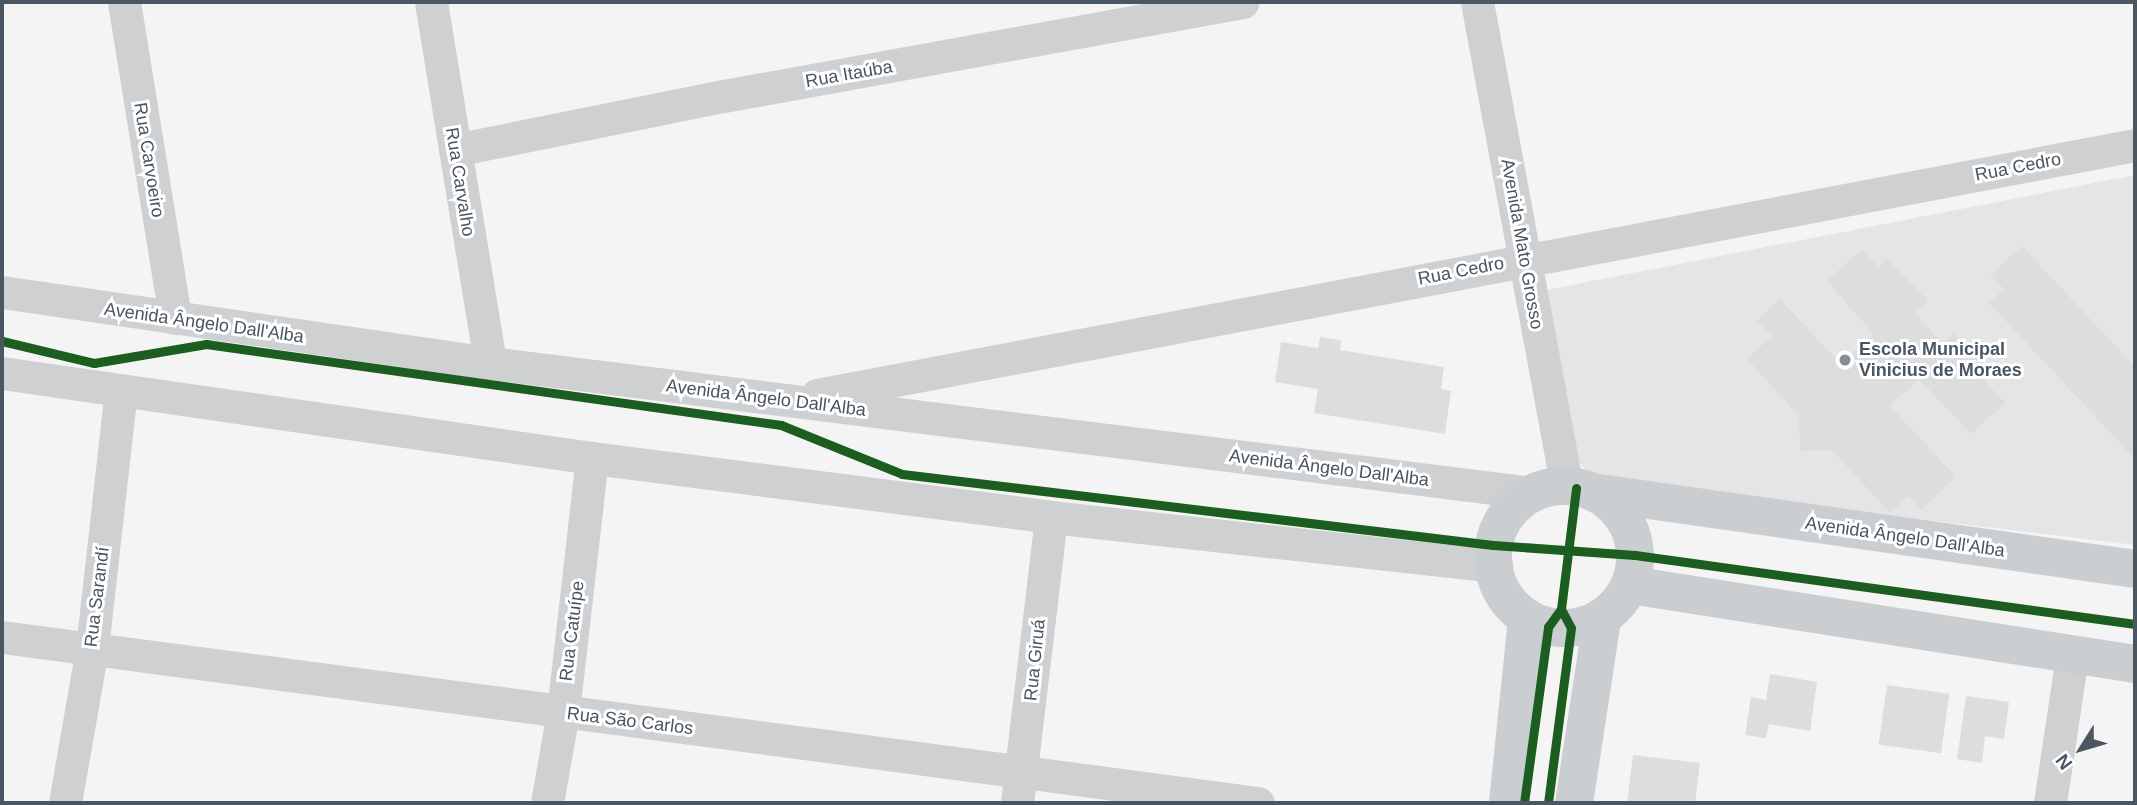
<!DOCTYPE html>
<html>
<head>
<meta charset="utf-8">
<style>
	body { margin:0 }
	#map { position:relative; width:2137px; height:805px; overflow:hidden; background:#f4f4f4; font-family:Arial,sans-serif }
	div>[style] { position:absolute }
	.education>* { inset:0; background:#e6e5e6 }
	.building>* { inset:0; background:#ddddde; transform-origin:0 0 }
	.minor>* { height:33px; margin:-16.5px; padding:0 16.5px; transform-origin:16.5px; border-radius:16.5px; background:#ced0d2 }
	.major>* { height:38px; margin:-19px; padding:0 19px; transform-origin:19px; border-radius:19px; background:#caced1 }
	.major>.ring { margin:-19px; padding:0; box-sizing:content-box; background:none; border:38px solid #caced1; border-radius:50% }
	.cycleway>* { height:9px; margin:-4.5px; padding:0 4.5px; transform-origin:4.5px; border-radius:4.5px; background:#1b5e20 }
	.dots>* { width:19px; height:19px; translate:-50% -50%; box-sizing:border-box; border:4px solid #fff; border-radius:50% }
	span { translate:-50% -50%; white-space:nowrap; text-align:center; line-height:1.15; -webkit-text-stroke:6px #fff; paint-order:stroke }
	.street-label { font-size:18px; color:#4a5661 }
	.poi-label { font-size:18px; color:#4a5661; font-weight:700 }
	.left { translate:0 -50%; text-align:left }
	.frame { position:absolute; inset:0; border:4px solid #4a5661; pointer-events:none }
	.north { position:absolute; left:2046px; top:714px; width:70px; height:70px; -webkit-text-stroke:5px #fff; paint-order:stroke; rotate:233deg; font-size:19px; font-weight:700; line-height:28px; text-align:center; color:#4a5661 }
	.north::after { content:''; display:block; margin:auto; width:24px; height:32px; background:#4a5661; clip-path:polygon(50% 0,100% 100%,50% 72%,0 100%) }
</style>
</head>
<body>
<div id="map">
	<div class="education">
		<div style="clip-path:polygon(2135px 175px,2135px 545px,1594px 480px,1578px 461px,1546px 290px)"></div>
	</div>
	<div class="building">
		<div style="clip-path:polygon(2022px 246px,2135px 367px,2135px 459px,1989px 303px,2004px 289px,1990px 275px)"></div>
		<div style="clip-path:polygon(1862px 249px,1878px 267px,1887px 258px,1928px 301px,1915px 313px,1943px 344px,1954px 333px,1992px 375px,1985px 381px,2005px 403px,1971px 434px,1919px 379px,1890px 406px,1956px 477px,1921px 510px,1908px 496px,1890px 513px,1832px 450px,1800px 451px,1799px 416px,1747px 359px,1772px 336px,1757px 321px,1780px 299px,1841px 364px,1874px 334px,1827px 281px)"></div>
		<div style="clip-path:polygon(1320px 337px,1341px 340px,1340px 350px,1444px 367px,1441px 389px,1451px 391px,1445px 434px,1314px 413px,1318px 389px,1275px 382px,1281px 342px,1318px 348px)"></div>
		<div style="clip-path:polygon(1770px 674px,1817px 682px,1810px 731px,1769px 724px,1766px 738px,1745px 735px,1751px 697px,1766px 700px)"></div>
		<div style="left:1887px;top:685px;width:63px;height:60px;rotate:8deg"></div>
		<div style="clip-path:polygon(1966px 696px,2009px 702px,2004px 739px,1985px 736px,1982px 763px,1957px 759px)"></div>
		<div style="clip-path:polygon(1633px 755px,1700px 763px,1695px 803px,1627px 803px)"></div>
	</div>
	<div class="minor">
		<div style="left:124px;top:2px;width:320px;rotate:80.8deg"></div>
		<div style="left:431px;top:2px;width:366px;rotate:80.7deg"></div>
		<div style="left:1477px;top:2px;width:492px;rotate:79.5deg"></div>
		<div style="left:455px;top:150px;width:274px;rotate:-11.4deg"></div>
		<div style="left:724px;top:96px;width:527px;rotate:-10.27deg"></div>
		<div style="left:2px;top:292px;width:493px;rotate:8.3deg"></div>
		<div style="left:490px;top:363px;width:1050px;rotate:7.11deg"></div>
		<div style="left:2px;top:373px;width:596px;rotate:8.2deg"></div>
		<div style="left:592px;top:458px;width:463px;rotate:7.3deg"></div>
		<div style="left:1051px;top:517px;width:448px;rotate:6.3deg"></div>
		<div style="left:817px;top:395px;width:1342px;rotate:-10.74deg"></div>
		<div style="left:2px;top:637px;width:1267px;rotate:7.53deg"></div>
		<div style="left:65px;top:803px;width:157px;rotate:-80.1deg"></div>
		<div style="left:92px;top:648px;width:259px;rotate:-83.6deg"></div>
		<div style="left:547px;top:803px;width:92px;rotate:-80deg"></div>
		<div style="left:563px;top:712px;width:256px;rotate:-83.5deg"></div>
		<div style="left:1017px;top:803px;width:288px;rotate:-83.2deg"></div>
		<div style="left:2050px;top:803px;width:150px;rotate:-81.5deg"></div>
	</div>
	<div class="major">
		<div class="ring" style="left:1493px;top:486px;width:104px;height:104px"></div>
		<div style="left:1592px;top:492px;width:548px;rotate:8.07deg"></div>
		<div style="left:1630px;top:585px;width:511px;rotate:8.89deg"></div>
		<div style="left:1508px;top:803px;width:185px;rotate:-84.1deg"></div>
		<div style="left:1574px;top:803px;width:186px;rotate:-81.3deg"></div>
	</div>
	<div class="cycleway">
		<div style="left:2px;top:341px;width:95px;rotate:13.4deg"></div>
		<div style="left:94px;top:363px;width:114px;rotate:-9.6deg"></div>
		<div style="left:206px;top:344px;width:581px;rotate:8.02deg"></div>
		<div style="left:781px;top:425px;width:131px;rotate:22deg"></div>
		<div style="left:902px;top:474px;width:595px;rotate:6.85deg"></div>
		<div style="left:1493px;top:545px;width:142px;rotate:4deg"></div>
		<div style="left:1635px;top:555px;width:505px;rotate:7.86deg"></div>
		<div style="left:1561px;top:609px;width:122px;rotate:-82.9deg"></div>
		<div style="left:1524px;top:803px;width:178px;rotate:-82.2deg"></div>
		<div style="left:1548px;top:627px;width:22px;rotate:-54deg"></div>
		<div style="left:1561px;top:609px;width:21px;rotate:62deg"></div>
		<div style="left:1571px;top:628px;width:177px;rotate:97.5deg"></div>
	</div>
	<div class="dots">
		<div style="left:1845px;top:360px;background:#868d94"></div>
	</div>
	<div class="street-label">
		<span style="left:849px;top:74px;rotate:-10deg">Rua Itaúba</span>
		<span style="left:149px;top:160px;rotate:81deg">Rua Carvoeiro</span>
		<span style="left:2018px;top:167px;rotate:-11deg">Rua Cedro</span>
		<span style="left:460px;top:182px;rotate:81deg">Rua Carvalho</span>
		<span style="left:1522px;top:244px;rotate:80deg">Avenida Mato Grosso</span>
		<span style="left:1461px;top:271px;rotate:-11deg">Rua Cedro</span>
		<span style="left:204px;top:323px;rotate:8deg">Avenida Ângelo Dall'Alba</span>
		<span style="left:766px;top:398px;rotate:7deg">Avenida Ângelo Dall'Alba</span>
		<span style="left:1329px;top:468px;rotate:7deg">Avenida Ângelo Dall'Alba</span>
		<span style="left:1905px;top:537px;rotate:8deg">Avenida Ângelo Dall'Alba</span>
		<span style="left:97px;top:597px;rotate:-83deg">Rua Sarandí</span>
		<span style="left:572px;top:631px;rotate:-83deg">Rua Catuípe</span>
		<span style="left:1035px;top:660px;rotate:-84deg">Rua Giruá</span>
		<span style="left:630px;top:721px;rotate:7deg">Rua São Carlos</span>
	</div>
	<div class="poi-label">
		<span class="left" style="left:1859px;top:360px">Escola Municipal<br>Vinicius de Moraes</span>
	</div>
	<div class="frame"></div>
	<div class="north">N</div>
</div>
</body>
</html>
